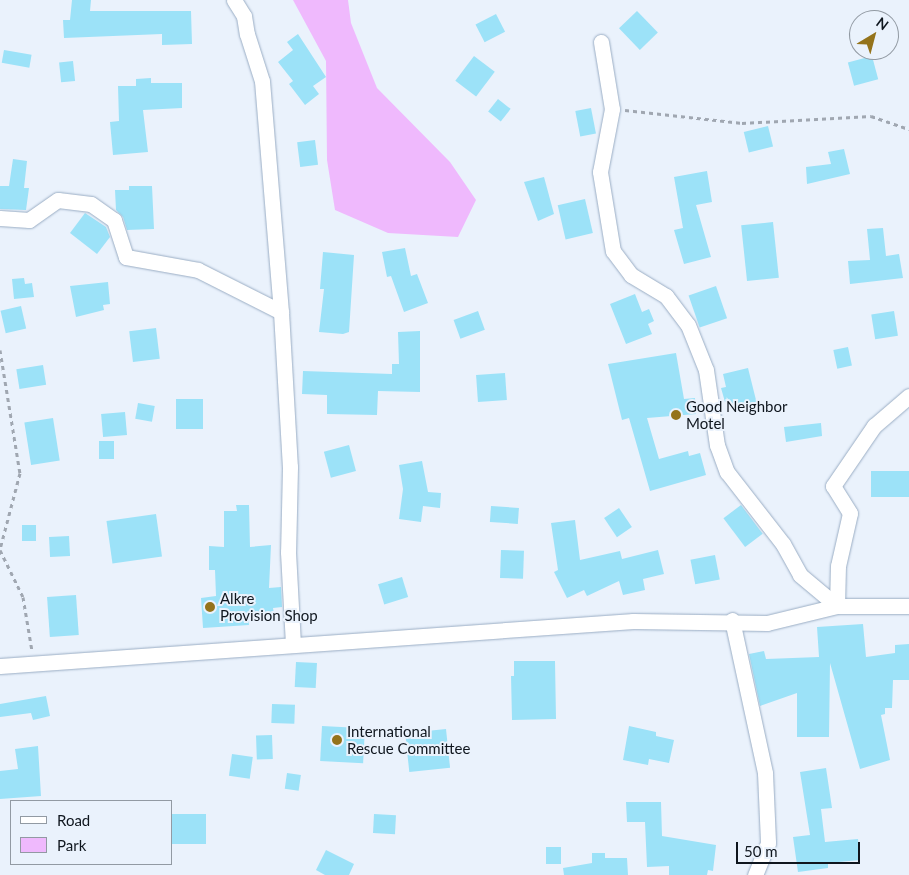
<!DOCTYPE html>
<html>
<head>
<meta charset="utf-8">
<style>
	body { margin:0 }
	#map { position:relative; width:909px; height:875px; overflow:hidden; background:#eaf2fc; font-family:Lato,sans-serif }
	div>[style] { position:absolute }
	.green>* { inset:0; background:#efb9fd }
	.building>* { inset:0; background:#9ce2f8; transform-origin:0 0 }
	.path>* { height:3px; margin-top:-1.5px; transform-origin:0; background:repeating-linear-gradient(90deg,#a0a7b1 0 4px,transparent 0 8px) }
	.roads { filter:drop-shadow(0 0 1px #9aadc4) drop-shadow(0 0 1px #9aadc4) }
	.minor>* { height:15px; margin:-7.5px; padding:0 7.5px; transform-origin:7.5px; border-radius:7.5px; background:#fff }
	.dots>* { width:14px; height:14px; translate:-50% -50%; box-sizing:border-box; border:2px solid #eaf2fc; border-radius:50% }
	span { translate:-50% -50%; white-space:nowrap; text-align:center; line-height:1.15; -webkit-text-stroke:4px #eaf2fc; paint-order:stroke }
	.poi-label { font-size:15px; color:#0f161e }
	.left { translate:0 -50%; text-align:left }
	.legend { position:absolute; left:10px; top:800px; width:162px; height:65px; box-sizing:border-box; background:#eaf2fc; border:1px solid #929aa3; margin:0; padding:6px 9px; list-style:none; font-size:15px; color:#0f161e }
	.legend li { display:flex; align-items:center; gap:10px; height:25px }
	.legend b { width:25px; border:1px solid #929aa3 }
	.north { position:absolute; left:849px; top:10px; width:50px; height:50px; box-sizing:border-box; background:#eaf2fc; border:1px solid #929aa3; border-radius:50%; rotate:37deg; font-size:14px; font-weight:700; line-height:20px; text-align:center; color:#0f161e }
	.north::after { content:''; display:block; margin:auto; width:18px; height:22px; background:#94731b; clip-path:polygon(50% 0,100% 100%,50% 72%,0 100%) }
	.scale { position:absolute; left:736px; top:842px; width:124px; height:22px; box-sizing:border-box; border:2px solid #0f161e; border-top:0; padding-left:6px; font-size:15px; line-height:18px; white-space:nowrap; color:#0f161e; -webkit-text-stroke:4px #eaf2fc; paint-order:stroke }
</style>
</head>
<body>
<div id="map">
	<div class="green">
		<div style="clip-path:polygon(293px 0,348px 0,351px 23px,377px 88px,450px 162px,476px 200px,458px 237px,388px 233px,335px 210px,327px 160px,326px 61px)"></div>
	</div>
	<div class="building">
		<div style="clip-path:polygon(72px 0,91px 0,90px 11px,191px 11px,192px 44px,162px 45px,162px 34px,64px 38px,63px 20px,70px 20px)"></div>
		<div style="left:637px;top:11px;width:30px;height:25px;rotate:46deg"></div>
		<div style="left:496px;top:14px;width:20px;height:23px;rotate:63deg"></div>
		<div style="clip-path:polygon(298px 34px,326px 77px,313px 86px,319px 94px,305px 105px,289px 84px,293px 81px,278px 62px,293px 50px,287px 42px)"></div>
		<div style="left:4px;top:50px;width:28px;height:13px;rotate:10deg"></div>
		<div style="left:474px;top:56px;width:26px;height:31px;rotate:37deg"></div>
		<div style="left:872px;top:56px;width:24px;height:25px;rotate:75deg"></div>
		<div style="left:73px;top:61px;width:20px;height:14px;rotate:84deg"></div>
		<div style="clip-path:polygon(151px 78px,151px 83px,182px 83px,182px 108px,143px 110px,148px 152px,113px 155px,110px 122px,119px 121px,118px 86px,136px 86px,136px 79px)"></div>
		<div style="left:498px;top:99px;width:16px;height:16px;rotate:38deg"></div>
		<div style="left:591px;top:108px;width:26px;height:16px;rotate:79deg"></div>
		<div style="left:768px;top:126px;width:21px;height:25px;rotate:76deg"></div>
		<div style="left:315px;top:140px;width:25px;height:18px;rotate:83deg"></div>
		<div style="clip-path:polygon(844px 149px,850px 174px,807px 184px,806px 167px,831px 164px,828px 152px)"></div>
		<div style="clip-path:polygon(13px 159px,27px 161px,24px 188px,29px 188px,26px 210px,0 209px,0 186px,9px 186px)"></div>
		<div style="clip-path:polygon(707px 171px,712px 202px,696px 205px,711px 257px,684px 264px,674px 230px,683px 228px,674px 177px)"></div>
		<div style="clip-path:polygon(544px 177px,554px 214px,538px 221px,524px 182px)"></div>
		<div style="clip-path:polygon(129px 186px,152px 186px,154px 229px,127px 230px,123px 217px,116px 210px,115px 190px,129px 190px)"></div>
		<div style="left:585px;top:199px;width:35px;height:28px;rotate:77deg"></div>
		<div style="clip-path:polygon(85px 213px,106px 227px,110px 237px,97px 254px,70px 233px)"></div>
		<div style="left:773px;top:222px;width:56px;height:32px;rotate:84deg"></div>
		<div style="clip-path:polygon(883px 228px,886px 256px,899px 254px,903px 278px,850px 284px,848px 261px,870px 260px,867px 229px)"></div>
		<div style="clip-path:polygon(405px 248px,411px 276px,417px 274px,428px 303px,404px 312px,391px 276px,387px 277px,382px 252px)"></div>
		<div style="clip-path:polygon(323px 252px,354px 255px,349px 332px,343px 334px,319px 332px,324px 289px,320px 289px)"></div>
		<div style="clip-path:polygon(24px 278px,25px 284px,32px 283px,34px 297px,14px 299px,12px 279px)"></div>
		<div style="clip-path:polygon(108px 282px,110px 304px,103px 305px,104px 310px,76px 317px,70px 286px)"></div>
		<div style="left:716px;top:286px;width:34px;height:29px;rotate:71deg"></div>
		<div style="clip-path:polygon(635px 294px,642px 312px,649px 309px,654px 321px,648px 324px,652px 334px,626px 344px,610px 304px)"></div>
		<div style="left:21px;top:306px;width:23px;height:21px;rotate:77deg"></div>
		<div style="left:478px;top:311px;width:20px;height:26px;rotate:70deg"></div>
		<div style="left:894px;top:311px;width:25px;height:23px;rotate:81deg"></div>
		<div style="left:156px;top:328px;width:31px;height:27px;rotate:83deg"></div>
		<div style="clip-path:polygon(420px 331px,420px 392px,378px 391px,377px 415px,327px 414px,327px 395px,302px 394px,303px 371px,392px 374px,392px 364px,399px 364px,398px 332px)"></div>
		<div style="left:848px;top:347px;width:19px;height:15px;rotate:78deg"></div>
		<div style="clip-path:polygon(676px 353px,684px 399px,695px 398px,696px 414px,647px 418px,659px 459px,688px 451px,689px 456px,700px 453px,706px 475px,650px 491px,629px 418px,622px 420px,608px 364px)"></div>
		<div style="left:43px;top:365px;width:20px;height:27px;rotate:81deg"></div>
		<div style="clip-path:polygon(748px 368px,757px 404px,732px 410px,730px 400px,725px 402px,721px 388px,726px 387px,723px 374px)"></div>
		<div style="left:505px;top:373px;width:27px;height:29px;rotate:86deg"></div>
		<div style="left:176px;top:399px;width:27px;height:30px"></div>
		<div style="left:138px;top:403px;width:17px;height:16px;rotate:10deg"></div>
		<div style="left:125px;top:412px;width:23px;height:24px;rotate:85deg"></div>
		<div style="left:53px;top:418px;width:43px;height:29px;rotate:81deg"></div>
		<div style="clip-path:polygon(821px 423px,822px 436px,786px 442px,784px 427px)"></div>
		<div style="left:99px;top:441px;width:15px;height:18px"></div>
		<div style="left:349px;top:445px;width:27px;height:26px;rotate:75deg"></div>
		<div style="clip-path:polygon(422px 461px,428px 492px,441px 493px,440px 508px,423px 506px,421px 522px,399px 519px,403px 489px,399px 465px)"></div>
		<div style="left:909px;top:471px;width:26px;height:38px;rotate:90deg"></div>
		<div style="clip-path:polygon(236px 505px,249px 505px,250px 547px,271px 545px,269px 588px,281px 587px,282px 607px,273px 608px,274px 614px,248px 616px,249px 625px,203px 628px,201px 598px,216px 596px,215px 570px,209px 570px,209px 546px,224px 547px,224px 511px,237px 511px)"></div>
		<div style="left:741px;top:505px;width:36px;height:22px;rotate:53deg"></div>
		<div style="left:491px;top:506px;width:28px;height:16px;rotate:4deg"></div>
		<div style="left:619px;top:508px;width:23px;height:18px;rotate:56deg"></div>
		<div style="left:156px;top:514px;width:43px;height:50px;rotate:82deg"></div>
		<div style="clip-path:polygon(575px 520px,580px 560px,620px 551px,622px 559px,658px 550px,664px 574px,643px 579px,645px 590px,623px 595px,619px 581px,587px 596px,584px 590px,567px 598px,554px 572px,558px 570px,551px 523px)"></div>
		<div style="left:22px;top:525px;width:14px;height:16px"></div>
		<div style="left:69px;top:536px;width:20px;height:20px;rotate:87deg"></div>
		<div style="left:501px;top:550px;width:23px;height:28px;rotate:2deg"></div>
		<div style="left:715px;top:555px;width:25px;height:25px;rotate:79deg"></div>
		<div style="left:402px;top:577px;width:21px;height:25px;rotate:73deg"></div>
		<div style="left:76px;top:595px;width:40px;height:29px;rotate:86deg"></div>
		<div style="clip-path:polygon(863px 624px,866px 657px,895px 653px,895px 645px,909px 644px,909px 680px,893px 680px,892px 708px,885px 708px,885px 714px,881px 715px,890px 760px,860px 769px,830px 663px,829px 737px,797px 737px,797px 693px,760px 706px,749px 654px,764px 651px,766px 659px,819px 657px,817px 627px)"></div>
		<div style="clip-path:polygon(514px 661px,555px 661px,556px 719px,512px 720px,511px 676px,514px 676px)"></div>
		<div style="left:296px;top:662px;width:21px;height:25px;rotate:3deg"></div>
		<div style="clip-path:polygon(46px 696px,50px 716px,33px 720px,31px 713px,0 717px,0 704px)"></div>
		<div style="left:272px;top:704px;width:23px;height:19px;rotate:2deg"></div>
		<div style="left:322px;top:726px;width:43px;height:35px;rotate:3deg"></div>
		<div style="clip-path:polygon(629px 726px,656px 732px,656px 736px,674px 740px,669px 763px,649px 759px,648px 765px,623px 760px)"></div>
		<div style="left:446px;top:729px;width:39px;height:41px;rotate:84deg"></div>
		<div style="left:272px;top:735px;width:24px;height:16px;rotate:88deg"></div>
		<div style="clip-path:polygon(38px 746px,41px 796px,0 799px,0 771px,18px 769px,15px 749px)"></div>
		<div style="left:232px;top:754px;width:21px;height:22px;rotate:8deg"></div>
		<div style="clip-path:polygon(826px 768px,832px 808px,821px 809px,825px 842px,858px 839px,860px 860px,828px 863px,828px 868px,798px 872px,793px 837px,810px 835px,800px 772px)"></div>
		<div style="left:287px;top:773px;width:14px;height:16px;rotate:8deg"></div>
		<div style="clip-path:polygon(626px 802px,661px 802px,662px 836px,716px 845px,713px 871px,708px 870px,707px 875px,669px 875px,669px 866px,647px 867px,645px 822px,627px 822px)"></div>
		<div style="left:172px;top:814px;width:34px;height:30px"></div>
		<div style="left:374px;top:814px;width:22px;height:19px;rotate:3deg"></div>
		<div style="left:546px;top:847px;width:15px;height:17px"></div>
		<div style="clip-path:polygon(326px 850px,354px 864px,349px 875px,325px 875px,316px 870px)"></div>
		<div style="clip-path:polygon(592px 853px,605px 853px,605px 858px,627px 858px,628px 875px,564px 875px,563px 868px,592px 863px)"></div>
	</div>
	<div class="path">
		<div style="left:625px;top:110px;width:118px;rotate:6.3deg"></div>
		<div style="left:742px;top:123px;width:129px;rotate:-3.1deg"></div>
		<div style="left:871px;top:116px;width:40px;rotate:18.9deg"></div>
		<div style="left:0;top:350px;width:125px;rotate:80.8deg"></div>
		<div style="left:20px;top:473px;width:79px;rotate:104.7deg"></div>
		<div style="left:0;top:550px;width:52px;rotate:63.9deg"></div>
		<div style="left:23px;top:597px;width:55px;rotate:80.5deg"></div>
	</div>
	<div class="roads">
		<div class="minor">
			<div style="left:234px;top:0;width:19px;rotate:58deg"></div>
			<div style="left:244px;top:16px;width:18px;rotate:81deg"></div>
			<div style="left:247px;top:34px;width:49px;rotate:72.3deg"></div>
			<div style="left:262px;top:81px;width:232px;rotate:85.3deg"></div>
			<div style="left:281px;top:312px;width:155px;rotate:86.7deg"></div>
			<div style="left:290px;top:467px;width:85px;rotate:91.3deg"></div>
			<div style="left:288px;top:552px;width:92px;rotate:86.9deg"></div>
			<div style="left:601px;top:42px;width:68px;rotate:80.7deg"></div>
			<div style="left:612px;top:109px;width:64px;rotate:100.8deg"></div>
			<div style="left:600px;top:172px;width:80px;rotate:80.7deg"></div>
			<div style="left:613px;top:251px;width:30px;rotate:53deg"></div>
			<div style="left:631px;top:275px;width:41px;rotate:31deg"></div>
			<div style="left:666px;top:296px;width:36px;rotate:53deg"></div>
			<div style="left:688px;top:325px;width:48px;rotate:68.2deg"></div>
			<div style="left:706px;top:370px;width:76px;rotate:81.7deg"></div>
			<div style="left:717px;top:445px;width:29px;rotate:70deg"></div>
			<div style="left:727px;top:472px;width:91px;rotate:52.1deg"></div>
			<div style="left:783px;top:544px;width:35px;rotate:61deg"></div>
			<div style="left:800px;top:575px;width:48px;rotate:40deg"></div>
			<div style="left:0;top:218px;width:29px;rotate:4deg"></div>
			<div style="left:29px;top:220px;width:35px;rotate:-35deg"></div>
			<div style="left:58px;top:200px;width:33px;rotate:7deg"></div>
			<div style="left:91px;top:204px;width:28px;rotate:35deg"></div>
			<div style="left:114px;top:220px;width:39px;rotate:72deg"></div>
			<div style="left:126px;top:257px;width:73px;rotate:10.2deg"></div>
			<div style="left:198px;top:270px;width:93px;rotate:26.8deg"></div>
			<div style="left:837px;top:606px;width:40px;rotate:-88.6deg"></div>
			<div style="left:838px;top:566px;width:54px;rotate:-77.2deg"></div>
			<div style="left:850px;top:513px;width:32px;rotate:-122deg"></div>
			<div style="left:833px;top:486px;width:73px;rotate:-55.7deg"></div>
			<div style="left:874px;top:426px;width:46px;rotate:-40.6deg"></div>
			<div style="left:732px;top:620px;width:157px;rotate:77.8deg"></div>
			<div style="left:765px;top:773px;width:70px;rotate:87.5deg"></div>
			<div style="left:768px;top:843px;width:35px;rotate:112deg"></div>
			<div style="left:0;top:666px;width:635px;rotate:-4.07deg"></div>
			<div style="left:633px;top:621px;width:134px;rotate:0.9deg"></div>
			<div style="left:767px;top:623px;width:72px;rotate:-13.7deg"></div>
			<div style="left:837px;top:606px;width:72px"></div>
		</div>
	</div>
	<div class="dots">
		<div style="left:676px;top:415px;background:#94731b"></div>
		<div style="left:210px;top:607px;background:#94731b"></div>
		<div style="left:337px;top:740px;background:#94731b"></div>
	</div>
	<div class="poi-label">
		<span class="left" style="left:686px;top:415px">Good Neighbor<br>Motel</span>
		<span class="left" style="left:220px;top:607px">Alkre<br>Provision Shop</span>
		<span class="left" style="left:347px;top:740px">International<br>Rescue Committee</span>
	</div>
	<ul class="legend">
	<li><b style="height:6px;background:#fff"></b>Road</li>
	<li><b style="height:14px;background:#efb9fd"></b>Park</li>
	</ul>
	<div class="north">N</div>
	<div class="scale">50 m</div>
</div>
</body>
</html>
